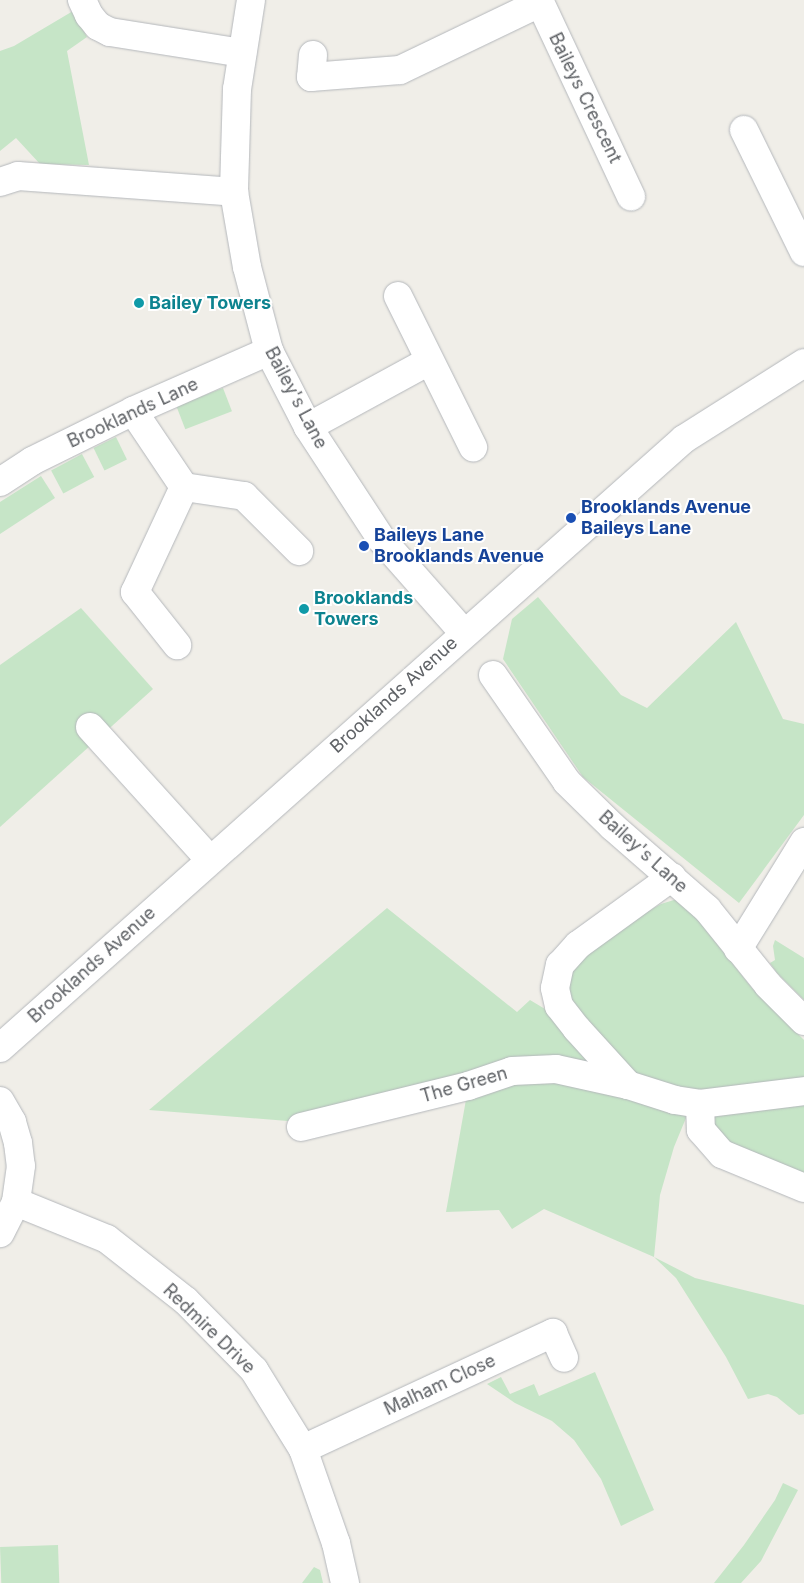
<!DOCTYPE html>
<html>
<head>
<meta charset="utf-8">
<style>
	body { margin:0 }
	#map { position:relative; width:804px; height:1583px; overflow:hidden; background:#f0eee8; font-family:Inter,sans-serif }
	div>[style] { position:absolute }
	.green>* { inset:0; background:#c6e5c7; transform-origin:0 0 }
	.roads { filter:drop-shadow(0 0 1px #b4b7bb) drop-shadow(0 0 1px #b4b7bb) }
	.minor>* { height:28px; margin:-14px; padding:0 14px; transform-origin:14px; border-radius:14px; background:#fff }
	.dots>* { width:14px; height:14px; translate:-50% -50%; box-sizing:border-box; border:2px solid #fff; border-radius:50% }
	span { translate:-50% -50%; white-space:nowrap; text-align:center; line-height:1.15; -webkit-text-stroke:4px #fff; paint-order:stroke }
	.street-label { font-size:18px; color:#5f6266 }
	.culture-label { font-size:18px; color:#0d838f; font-weight:700 }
	.left { translate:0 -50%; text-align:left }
	.transit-label { font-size:18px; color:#164399; font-weight:700 }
</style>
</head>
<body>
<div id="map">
	<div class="green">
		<div style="clip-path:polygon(73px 11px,87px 37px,67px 51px,89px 165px,40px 164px,16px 138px,0 151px,0 51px,14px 46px)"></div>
		<div style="left:223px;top:388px;width:25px;height:50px;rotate:69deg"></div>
		<div style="left:116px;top:437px;width:25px;height:25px;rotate:64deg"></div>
		<div style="left:82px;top:454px;width:26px;height:35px;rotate:62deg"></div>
		<div style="clip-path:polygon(41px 476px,55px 498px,0 534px,0 502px)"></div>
		<div style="clip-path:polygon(538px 597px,621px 695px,647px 708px,736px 622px,783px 719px,804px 724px,804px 815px,739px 903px,583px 777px,503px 659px,512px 619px)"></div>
		<div style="clip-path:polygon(81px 608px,153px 689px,0 827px,0 665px)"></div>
		<div style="clip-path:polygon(677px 899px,697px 919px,752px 988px,804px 1040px,804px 1084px,724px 1091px,689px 1091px,638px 1082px,568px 1004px,569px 972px,587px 945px,661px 904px)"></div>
		<div style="clip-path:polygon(387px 908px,517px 1012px,530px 1000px,545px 1009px,561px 1021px,615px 1078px,540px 1060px,300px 1122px,149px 1110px)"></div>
		<div style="clip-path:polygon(775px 940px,804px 958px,804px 1000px,777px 973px,770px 963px,775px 960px,773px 946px)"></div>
		<div style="clip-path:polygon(539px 1079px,683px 1106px,686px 1118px,674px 1147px,660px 1195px,654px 1257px,695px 1278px,804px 1305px,804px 1414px,799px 1415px,777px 1397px,768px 1394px,748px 1399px,726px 1357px,676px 1278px,654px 1257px,544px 1209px,512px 1229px,499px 1210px,446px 1212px,467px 1094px)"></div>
		<div style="clip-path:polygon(804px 1101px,804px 1182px,730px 1150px,708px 1121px,710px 1115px)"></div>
		<div style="clip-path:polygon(595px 1372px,654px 1510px,621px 1526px,601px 1479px,574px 1440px,552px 1421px,515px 1403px,487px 1384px,501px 1377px,510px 1394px,534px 1384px,539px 1396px)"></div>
		<div style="clip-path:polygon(783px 1483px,798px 1490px,761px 1561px,741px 1583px,714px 1583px,744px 1545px,775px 1500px)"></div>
		<div style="left:58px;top:1545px;width:38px;height:58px;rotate:88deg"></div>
		<div style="clip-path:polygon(314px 1567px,320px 1570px,323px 1583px,302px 1583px)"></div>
	</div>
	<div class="roads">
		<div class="minor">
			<div style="left:82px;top:0;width:17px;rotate:65deg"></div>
			<div style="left:89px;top:15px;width:14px;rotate:51deg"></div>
			<div style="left:98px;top:26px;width:13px;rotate:27deg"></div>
			<div style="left:110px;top:32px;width:134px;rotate:9deg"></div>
			<div style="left:251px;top:0;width:90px;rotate:98.9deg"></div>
			<div style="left:237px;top:89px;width:103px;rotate:91.7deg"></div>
			<div style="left:234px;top:192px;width:76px;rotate:80.2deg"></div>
			<div style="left:247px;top:267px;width:87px;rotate:75.3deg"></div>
			<div style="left:269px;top:351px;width:85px;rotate:62.8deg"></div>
			<div style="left:308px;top:427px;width:135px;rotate:56.8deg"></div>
			<div style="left:382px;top:540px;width:124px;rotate:48.6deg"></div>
			<div style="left:539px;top:0;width:217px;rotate:64.9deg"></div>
			<div style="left:313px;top:55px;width:22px;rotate:95deg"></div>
			<div style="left:311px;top:77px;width:89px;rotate:-4.5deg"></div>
			<div style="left:400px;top:70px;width:155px;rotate:-25.6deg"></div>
			<div style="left:744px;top:130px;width:136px;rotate:63.8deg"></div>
			<div style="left:0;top:182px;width:19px;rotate:-18deg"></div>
			<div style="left:18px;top:176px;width:217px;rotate:4.2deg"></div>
			<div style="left:398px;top:296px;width:169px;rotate:63.6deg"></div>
			<div style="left:133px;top:411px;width:92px;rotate:56.1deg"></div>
			<div style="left:184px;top:487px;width:116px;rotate:115deg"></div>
			<div style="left:135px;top:592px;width:68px;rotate:51.6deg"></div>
			<div style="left:308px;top:427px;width:138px;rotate:-28.6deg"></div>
			<div style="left:0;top:482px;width:38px;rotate:-33deg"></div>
			<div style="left:32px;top:461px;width:113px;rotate:-26.3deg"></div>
			<div style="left:133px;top:411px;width:149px;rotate:-23.8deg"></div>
			<div style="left:184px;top:487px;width:61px;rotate:8.5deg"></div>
			<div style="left:244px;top:496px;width:78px;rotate:45deg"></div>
			<div style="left:493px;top:675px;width:130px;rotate:55.3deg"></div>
			<div style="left:567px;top:782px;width:64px;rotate:44.4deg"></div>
			<div style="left:613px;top:827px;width:125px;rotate:41.1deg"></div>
			<div style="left:707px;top:909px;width:97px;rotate:51.2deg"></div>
			<div style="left:768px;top:985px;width:51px;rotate:45deg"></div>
			<div style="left:90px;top:727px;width:179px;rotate:47.9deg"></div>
			<div style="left:738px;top:949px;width:126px;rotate:-58.3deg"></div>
			<div style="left:0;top:1048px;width:916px;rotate:-41.68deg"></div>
			<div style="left:684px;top:439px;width:142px;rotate:-32.3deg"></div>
			<div style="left:628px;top:1085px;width:76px;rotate:-132.3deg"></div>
			<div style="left:577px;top:1029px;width:29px;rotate:-128deg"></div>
			<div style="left:559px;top:1006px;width:18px;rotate:-103deg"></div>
			<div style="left:555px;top:988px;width:24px;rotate:-78deg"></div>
			<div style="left:560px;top:965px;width:27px;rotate:-48deg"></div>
			<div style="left:578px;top:945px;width:116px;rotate:-35.9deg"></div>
			<div style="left:0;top:1101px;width:24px;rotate:60deg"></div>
			<div style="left:12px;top:1122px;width:22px;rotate:74deg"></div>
			<div style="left:18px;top:1143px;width:23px;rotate:83deg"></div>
			<div style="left:21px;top:1166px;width:36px;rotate:98deg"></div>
			<div style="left:16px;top:1202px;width:35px;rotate:117deg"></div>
			<div style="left:700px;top:1104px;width:26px;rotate:88deg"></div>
			<div style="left:701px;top:1130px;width:32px;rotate:49deg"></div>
			<div style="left:722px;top:1154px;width:89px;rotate:22.5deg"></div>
			<div style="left:301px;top:1127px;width:172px;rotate:-13.8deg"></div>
			<div style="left:468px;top:1086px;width:46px;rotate:-18.8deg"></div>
			<div style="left:512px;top:1071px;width:44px;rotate:-2.6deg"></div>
			<div style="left:556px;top:1069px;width:74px;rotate:12.5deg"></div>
			<div style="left:628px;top:1085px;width:49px;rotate:17.7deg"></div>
			<div style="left:675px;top:1100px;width:25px;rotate:9deg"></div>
			<div style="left:700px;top:1104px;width:105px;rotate:-7.1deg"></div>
			<div style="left:16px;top:1202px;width:98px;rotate:22.1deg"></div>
			<div style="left:107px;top:1239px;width:100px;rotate:38.1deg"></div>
			<div style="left:186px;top:1301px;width:97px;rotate:45.4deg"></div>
			<div style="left:254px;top:1370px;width:93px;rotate:58.2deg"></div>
			<div style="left:303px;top:1449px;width:100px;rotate:70.7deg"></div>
			<div style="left:336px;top:1543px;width:41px;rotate:77.3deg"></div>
			<div style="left:303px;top:1449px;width:276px;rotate:-24.9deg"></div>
			<div style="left:553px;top:1333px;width:27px;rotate:66deg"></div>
		</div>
	</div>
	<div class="dots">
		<div style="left:139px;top:303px;background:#0f9aa8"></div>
		<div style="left:571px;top:518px;background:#1a4fb4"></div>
		<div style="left:364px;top:546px;background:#1a4fb4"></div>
		<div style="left:304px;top:609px;background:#0f9aa8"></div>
	</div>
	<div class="street-label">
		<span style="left:585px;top:98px;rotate:64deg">Baileys Crescent</span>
		<span style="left:296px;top:398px;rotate:62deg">Bailey's Lane</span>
		<span style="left:133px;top:413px;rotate:-25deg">Brooklands Lane</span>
		<span style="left:394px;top:695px;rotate:-42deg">Brooklands Avenue</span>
		<span style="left:643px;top:852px;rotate:42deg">Bailey's Lane</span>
		<span style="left:92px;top:965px;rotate:-42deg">Brooklands Avenue</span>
		<span style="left:464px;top:1085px;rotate:-16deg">The Green</span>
		<span style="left:209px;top:1329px;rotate:44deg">Redmire Drive</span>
		<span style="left:440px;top:1385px;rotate:-25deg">Malham Close</span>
	</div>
	<div class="culture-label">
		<span class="left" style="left:149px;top:303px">Bailey Towers</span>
		<span class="left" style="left:314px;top:609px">Brooklands<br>Towers</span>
	</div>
	<div class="transit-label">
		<span class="left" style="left:581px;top:518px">Brooklands Avenue<br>Baileys Lane</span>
		<span class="left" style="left:374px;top:546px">Baileys Lane<br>Brooklands Avenue</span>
	</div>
</div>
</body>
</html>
